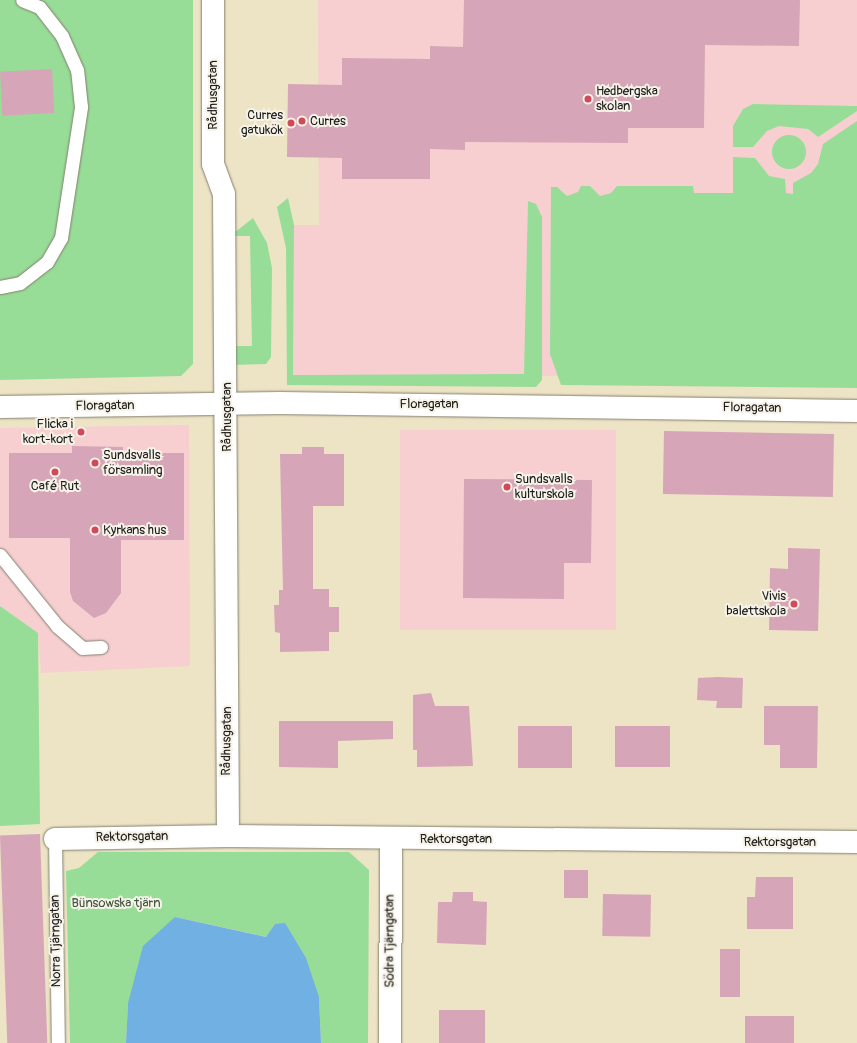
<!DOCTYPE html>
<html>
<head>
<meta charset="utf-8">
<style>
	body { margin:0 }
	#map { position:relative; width:857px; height:1043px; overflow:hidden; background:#ede3c5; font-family:Pangolin,sans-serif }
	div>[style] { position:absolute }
	.built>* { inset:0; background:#f7cfd1; transform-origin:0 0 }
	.green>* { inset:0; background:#97dd97 }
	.round { border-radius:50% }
	.water>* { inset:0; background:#70b0e3 }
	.building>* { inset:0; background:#d6a5b8; transform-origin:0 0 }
	.roads { filter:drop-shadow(0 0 1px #848070) drop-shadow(0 0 1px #848070) }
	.lane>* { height:13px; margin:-6.5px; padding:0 6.5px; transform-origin:6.5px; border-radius:6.5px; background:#fff }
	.street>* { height:22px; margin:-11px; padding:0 11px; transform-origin:11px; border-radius:11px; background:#fff }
	.dots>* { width:11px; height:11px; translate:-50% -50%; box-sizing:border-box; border:2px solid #f7f3e8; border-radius:50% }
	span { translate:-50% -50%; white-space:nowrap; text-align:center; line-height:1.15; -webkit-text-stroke:4px #f7f3e8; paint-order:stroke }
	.poi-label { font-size:13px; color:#1c1c1c }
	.left { translate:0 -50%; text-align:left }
	.right { translate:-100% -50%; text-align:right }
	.street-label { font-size:13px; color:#1c1c1c }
	.park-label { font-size:13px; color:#415641 }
</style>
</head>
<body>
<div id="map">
	<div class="built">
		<div style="clip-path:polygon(318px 0,857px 0,857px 377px,293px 375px,294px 225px,319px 225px)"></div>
		<div style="clip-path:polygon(189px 425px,190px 666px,41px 673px,38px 633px,0 606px,0 428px)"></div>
		<div style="left:400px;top:430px;width:216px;height:200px"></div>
	</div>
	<div class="green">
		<div style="clip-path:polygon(0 0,193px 0,193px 364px,181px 376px,0 380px)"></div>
		<div style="clip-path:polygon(753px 104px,857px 106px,857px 111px,818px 137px,808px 129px,779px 126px,767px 131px,753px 147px,733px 147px,733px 126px,743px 109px)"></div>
		<div style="clip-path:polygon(857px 121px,857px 388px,561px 385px,550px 354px,551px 187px,557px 187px,567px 196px,578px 192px,581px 186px,590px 186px,600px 196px,611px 193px,617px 186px,693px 186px,694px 193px,733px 193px,733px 157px,755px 158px,769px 176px,785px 179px,786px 193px,793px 194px,793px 183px,811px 173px,818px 164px,823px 144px)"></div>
		<div class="round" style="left:772px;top:135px;width:34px;height:34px"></div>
		<div style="clip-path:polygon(288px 198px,294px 225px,293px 375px,524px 374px,528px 201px,536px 204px,542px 217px,542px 380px,536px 387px,287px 385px,286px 248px,277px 207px)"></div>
		<div style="clip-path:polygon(253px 218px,267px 243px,272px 268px,271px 357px,266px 364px,233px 365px,232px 346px,252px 346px,250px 236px,230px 236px)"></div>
		<div style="clip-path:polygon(0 606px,38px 633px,40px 824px,0 826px)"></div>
		<div style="clip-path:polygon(98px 852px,349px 852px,369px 870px,368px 1043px,321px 1043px,319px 997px,275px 924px,267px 937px,175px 917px,128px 1003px,126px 1043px,70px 1043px,66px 871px,79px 868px)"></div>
	</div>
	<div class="water">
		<div style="clip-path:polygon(175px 917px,266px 937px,275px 924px,285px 923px,306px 958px,319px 997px,321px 1043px,126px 1043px,128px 1003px,143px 946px)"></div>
	</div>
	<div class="building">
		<div style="clip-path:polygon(464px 0,800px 0,799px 46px,705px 45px,704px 128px,628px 128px,628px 143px,465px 142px,465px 150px,430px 149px,430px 179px,342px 179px,342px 158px,287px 157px,288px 84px,342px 85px,342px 58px,430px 59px,430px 46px,463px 47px)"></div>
		<div style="left:52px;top:69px;width:44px;height:52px;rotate:87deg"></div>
		<div style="left:664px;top:431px;width:170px;height:63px;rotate:1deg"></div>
		<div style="clip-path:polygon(72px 446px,123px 447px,123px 453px,184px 453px,184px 540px,121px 540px,121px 593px,106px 613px,94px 618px,73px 601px,70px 592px,70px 538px,9px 538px,9px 453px,72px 453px)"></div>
		<div style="clip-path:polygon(302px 447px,324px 447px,324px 454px,344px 454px,344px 506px,313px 506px,313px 589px,329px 589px,329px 607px,339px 607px,339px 632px,329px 632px,329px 651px,280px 652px,280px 633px,275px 632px,274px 605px,279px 605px,279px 590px,283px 590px,280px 454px,302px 454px)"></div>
		<div style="clip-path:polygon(464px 479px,592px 480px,591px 563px,564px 563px,564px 599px,463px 598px)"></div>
		<div style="clip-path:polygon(788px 548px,820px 549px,818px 631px,769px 630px,770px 568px,788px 569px)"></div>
		<div style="clip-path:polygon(717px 677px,743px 678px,742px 708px,716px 708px,717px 701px,697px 700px,698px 678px)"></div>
		<div style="clip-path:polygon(431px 693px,435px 706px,469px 706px,473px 766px,417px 767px,417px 750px,413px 750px,413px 695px)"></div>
		<div style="clip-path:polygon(764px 706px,818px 706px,817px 768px,780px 768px,780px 745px,764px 745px)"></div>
		<div style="clip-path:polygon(279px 721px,393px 721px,393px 739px,338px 741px,338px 768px,279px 767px)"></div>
		<div style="left:518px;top:726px;width:54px;height:42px"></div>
		<div style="left:615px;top:726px;width:55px;height:41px"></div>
		<div style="left:40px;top:834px;width:209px;height:40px;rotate:88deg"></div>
		<div style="left:564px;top:870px;width:24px;height:28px"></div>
		<div style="clip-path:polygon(756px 877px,793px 877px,793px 929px,747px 929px,747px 897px,755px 897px)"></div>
		<div style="clip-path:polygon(453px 892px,473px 892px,473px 901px,487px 902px,486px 945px,437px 943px,438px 902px,452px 902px)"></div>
		<div style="left:603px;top:894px;width:48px;height:42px;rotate:1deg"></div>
		<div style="left:720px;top:949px;width:20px;height:48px"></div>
		<div style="left:485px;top:1010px;width:33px;height:46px;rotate:90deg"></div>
		<div style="left:745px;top:1016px;width:49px;height:27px"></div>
	</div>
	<div class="roads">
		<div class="lane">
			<div style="left:0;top:287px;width:20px;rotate:-11deg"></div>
			<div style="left:20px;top:283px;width:34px;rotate:-38deg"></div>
			<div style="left:47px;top:262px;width:28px;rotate:-60deg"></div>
			<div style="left:61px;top:238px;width:133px;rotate:-81.3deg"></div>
			<div style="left:81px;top:107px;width:37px;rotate:-96deg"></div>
			<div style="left:77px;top:70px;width:37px;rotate:-114deg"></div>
			<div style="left:62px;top:36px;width:37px;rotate:-128deg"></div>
			<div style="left:39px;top:7px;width:18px;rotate:-158deg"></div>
			<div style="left:0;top:555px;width:91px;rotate:51.2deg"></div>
			<div style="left:57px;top:626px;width:33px;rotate:41deg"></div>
			<div style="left:82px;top:648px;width:19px;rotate:-3deg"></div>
			<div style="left:55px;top:839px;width:204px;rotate:89.2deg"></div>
		</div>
		<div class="street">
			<div style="left:213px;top:0;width:164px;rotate:90deg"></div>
			<div style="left:213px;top:164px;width:32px;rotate:70deg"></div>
			<div style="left:224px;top:194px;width:642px;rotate:89.64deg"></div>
			<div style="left:0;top:407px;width:280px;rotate:-0.8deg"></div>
			<div style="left:280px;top:403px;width:577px;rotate:0.79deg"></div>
			<div style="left:55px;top:839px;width:173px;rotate:-1deg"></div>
			<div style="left:228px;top:836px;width:629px;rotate:0.55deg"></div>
			<div style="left:390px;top:1043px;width:203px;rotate:-89.7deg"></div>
		</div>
	</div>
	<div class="dots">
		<div style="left:588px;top:99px;background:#d1495b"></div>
		<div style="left:302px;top:121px;background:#d1495b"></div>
		<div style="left:291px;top:123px;background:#d1495b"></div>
		<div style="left:81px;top:432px;background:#d1495b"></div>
		<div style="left:95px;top:463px;background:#d1495b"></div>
		<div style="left:55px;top:472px;background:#d1495b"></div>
		<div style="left:507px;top:487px;background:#d1495b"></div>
		<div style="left:95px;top:530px;background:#d1495b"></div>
		<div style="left:794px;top:604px;background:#d1495b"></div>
	</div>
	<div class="poi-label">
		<span class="left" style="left:596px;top:99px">Hedbergska<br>skolan</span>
		<span class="right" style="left:283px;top:123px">Curres<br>gatukök</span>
		<span class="left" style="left:310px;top:121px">Curres</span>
		<span class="right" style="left:73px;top:432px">Flicka i<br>kort-kort</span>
		<span class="left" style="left:103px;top:463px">Sundsvalls<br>församling</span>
		<span class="left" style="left:515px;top:487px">Sundsvalls<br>kulturskola</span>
		<span style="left:55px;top:486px">Café Rut</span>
		<span class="left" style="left:103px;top:530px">Kyrkans hus</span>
		<span class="right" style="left:786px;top:604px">Vivis<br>balettskola</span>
	</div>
	<div class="street-label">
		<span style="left:213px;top:95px;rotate:-90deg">Rådhusgatan</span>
		<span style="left:429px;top:404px">Floragatan</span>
		<span style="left:105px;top:406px;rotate:-1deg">Floragatan</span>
		<span style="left:752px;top:408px;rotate:1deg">Floragatan</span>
		<span style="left:227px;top:417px;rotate:-90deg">Rådhusgatan</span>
		<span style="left:227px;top:741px;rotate:-89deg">Rådhusgatan</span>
		<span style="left:132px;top:837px;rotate:-1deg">Rektorsgatan</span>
		<span style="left:456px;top:839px">Rektorsgatan</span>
		<span style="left:780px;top:842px">Rektorsgatan</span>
		<span style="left:56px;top:941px;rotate:-91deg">Norra Tjärngatan</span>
		<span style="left:390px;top:941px;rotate:-90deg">Södra Tjärngatan</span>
	</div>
	<div class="park-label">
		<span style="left:116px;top:903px">Bünsowska tjärn</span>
	</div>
</div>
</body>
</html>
